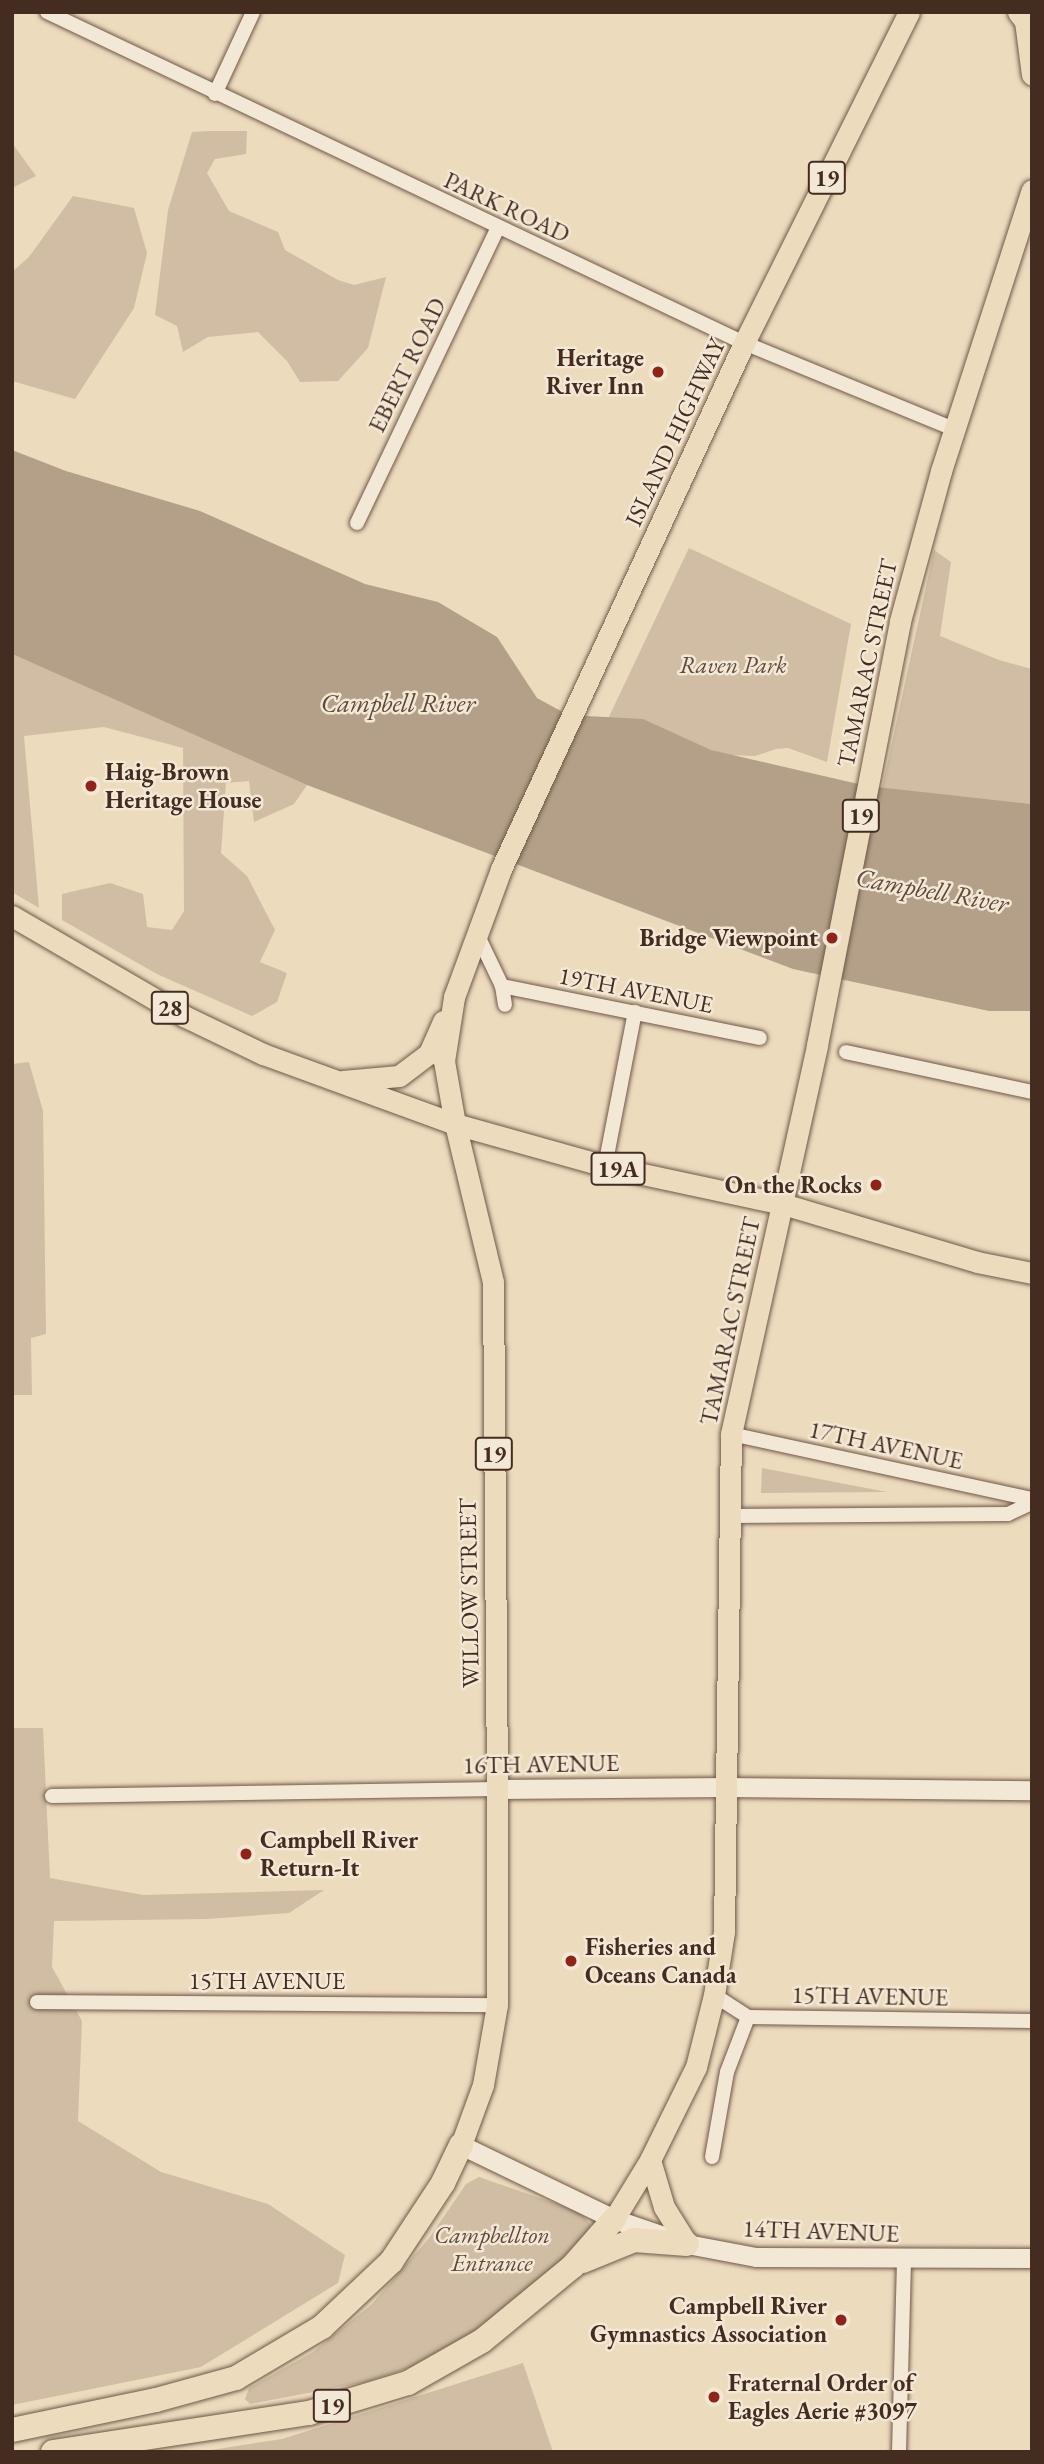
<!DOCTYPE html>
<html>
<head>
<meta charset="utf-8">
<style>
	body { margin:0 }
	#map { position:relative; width:1044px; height:2464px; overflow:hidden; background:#eddbbe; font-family:"EB Garamond",serif }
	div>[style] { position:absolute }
	.green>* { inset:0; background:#d0bda3 }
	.water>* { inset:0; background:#b4a088 }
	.roads { filter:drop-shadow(0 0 2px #6f5848) drop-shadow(0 0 2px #6f5848) }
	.street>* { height:14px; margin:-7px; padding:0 7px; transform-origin:7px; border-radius:7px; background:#f3e8d5 }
	.secondary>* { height:19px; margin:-9.5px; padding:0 9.5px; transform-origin:9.5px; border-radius:9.5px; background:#f3e8d5 }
	.primary>* { height:21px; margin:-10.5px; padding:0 10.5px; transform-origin:10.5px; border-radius:10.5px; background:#eddbbe }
	.highway>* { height:24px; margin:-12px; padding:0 12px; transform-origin:12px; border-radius:12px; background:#eddbbe }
	.dots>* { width:19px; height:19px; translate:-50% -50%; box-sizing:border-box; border:4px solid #f3e8d5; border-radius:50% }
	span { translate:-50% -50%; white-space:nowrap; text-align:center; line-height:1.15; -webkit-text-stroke:5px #f3e8d5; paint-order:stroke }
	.shield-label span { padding:2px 5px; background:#f3e8d5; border:2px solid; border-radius:5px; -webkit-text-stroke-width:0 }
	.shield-label { font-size:23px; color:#452c20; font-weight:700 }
	.street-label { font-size:24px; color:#452c20 }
	.poi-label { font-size:24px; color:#452c20; font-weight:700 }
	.right { translate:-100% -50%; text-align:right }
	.left { translate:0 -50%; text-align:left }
	.park-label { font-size:24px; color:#61493a; font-style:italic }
	.water-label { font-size:26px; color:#61493a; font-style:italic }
	.frame { position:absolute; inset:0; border:14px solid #452c20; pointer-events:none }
</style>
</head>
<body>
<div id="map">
	<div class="green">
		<div style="clip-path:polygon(208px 131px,247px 131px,246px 154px,215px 159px,207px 173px,229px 211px,278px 232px,285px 250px,338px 280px,354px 285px,386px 277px,368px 348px,338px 381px,300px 382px,287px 361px,258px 332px,208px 337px,183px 352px,177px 326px,155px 315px,168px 210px,192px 132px)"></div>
		<div style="clip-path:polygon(12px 143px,36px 176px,12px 188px)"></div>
		<div style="clip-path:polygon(73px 196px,134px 208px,147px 253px,134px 308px,75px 399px,12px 381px,12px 272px,29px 257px)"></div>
		<div style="clip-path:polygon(689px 548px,851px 624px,827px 762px,788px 748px,776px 749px,755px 756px,728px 755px,606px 723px)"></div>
		<div style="clip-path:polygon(934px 550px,951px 562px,940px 636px,999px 660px,1032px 669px,1032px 804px,956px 796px,951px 798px,882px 788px)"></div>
		<div style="clip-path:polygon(12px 654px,307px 785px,294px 804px,254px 822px,249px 781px,226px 783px,221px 853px,247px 876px,275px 930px,260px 962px,287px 973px,277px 1002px,252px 1016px,157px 974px,62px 920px,62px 894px,110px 883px,143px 894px,147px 927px,172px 930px,184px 911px,183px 748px,104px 727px,24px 736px,39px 908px,12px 892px)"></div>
		<div style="clip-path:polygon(29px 1062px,43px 1111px,46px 1334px,31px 1338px,32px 1395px,12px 1395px,12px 1064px)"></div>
		<div style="clip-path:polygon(762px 1468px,887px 1492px,761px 1493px)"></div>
		<div style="clip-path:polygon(12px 1728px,43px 1728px,50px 1878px,143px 1895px,324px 1890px,289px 1913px,207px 1919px,54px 1921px,52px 1967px,82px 2021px,78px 2121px,161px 2172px,268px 2204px,345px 2255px,338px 2283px,201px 2367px,12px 2405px)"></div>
		<div style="clip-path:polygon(479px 2177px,580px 2212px,591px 2225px,585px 2235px,531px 2292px,481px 2330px,429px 2361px,366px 2382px,250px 2404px,245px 2399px,249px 2388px,313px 2352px,372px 2304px,430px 2237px,466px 2184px)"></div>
		<div style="clip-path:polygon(523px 2363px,553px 2452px,198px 2452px,282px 2439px)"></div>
	</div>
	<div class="water">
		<div style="clip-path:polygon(12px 450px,66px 471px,200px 511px,365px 584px,438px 602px,497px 637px,537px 698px,568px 715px,643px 719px,711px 750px,867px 786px,1032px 804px,1032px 1011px,989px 1011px,793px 969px,307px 785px,12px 654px)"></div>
	</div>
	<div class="roads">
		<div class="street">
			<div style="left:47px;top:12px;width:772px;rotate:25.4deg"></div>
			<div style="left:744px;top:343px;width:227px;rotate:22.3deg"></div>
			<div style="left:215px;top:94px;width:90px;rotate:-65.1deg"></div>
			<div style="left:357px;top:523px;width:328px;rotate:-64.5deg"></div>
			<div style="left:477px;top:934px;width:58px;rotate:64.3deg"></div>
			<div style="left:502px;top:986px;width:19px;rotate:81deg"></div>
			<div style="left:502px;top:986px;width:263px;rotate:11.4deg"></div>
			<div style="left:846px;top:1052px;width:190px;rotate:12.1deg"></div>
			<div style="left:605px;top:1166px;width:157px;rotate:-79deg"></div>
			<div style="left:731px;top:1434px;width:308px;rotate:12.2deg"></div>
			<div style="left:729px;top:1516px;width:279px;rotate:-0.4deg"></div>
			<div style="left:1008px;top:1514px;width:26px;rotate:-25deg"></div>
			<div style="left:52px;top:1796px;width:445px;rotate:-0.9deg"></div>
			<div style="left:714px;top:1995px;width:40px;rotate:32.9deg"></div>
			<div style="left:748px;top:2017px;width:284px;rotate:0.8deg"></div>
			<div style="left:37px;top:2002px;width:460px;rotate:0.4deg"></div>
			<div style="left:712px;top:2157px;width:86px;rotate:-80deg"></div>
			<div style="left:727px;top:2072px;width:59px;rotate:-69.1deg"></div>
			<div style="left:899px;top:2452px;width:194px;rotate:-88.5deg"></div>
		</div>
		<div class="secondary">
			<div style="left:497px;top:1789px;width:229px;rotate:-0.5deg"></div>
			<div style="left:726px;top:1787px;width:306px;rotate:0.6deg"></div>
			<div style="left:461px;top:2145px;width:170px;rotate:25.8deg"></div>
			<div style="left:614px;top:2219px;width:77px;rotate:18.9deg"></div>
			<div style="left:687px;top:2244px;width:70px;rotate:10.7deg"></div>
			<div style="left:756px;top:2257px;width:276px;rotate:0.2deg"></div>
		</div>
		<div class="primary">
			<div style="left:1018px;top:12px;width:11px;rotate:52deg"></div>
			<div style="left:1025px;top:21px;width:54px;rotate:82.6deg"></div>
			<div style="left:12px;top:916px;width:199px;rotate:30.2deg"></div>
			<div style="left:184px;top:1016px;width:88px;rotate:25.7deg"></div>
			<div style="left:263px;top:1054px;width:204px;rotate:20deg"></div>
			<div style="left:455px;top:1124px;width:156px;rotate:15.6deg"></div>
			<div style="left:605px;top:1166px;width:182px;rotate:12.1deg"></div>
			<div style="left:783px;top:1204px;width:202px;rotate:16.6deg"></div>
			<div style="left:977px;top:1262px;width:56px;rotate:11.3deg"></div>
			<div style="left:343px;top:1081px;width:56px;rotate:-5.1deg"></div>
			<div style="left:399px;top:1076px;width:38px;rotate:-37deg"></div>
			<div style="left:429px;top:1053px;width:35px;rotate:-66deg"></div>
			<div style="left:461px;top:2145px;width:64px;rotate:-69.9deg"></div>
			<div style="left:483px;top:2085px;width:81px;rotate:-80.1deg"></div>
			<div style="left:497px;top:2005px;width:216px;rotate:-90deg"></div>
			<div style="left:497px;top:1789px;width:507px;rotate:-90.45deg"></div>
			<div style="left:493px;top:1282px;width:163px;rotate:-103.5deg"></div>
			<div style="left:455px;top:1124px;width:64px;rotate:-99.9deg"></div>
			<div style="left:444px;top:1061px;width:65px;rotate:-81.1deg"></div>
			<div style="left:454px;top:997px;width:136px;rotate:-69.8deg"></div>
			<div style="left:501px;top:869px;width:579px;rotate:-65.2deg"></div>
			<div style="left:744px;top:343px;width:370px;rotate:-63.5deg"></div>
			<div style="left:650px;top:2160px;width:49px;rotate:73.4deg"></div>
			<div style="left:664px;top:2207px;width:44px;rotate:58.1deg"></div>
			<div style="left:614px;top:2219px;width:69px;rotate:-58.6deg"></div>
			<div style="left:650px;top:2160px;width:104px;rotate:-63.7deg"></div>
			<div style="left:696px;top:2067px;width:74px;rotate:-76deg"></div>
			<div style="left:714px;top:1995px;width:64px;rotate:-81deg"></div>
			<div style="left:724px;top:1932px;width:498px;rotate:-89.2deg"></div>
			<div style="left:731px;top:1434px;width:398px;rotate:-77.5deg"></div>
			<div style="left:817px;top:1045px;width:432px;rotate:-78.9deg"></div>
			<div style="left:900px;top:621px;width:156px;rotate:-74.7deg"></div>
			<div style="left:941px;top:471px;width:295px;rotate:-72.1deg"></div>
		</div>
		<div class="highway">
			<div style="left:583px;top:2261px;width:55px;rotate:-22.4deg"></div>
			<div style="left:634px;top:2240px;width:53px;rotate:4.3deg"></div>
			<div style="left:12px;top:2430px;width:147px;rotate:-11.8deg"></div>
			<div style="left:156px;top:2400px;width:83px;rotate:-15.4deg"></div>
			<div style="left:236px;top:2378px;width:100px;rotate:-30.7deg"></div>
			<div style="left:322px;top:2327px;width:95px;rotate:-43.3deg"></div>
			<div style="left:391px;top:2262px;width:95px;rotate:-56.6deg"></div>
			<div style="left:443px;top:2183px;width:42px;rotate:-64.7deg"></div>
			<div style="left:53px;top:2452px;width:259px;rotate:-8.7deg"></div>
			<div style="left:309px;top:2413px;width:103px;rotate:-16.9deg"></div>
			<div style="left:408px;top:2383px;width:85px;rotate:-29.6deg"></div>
			<div style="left:482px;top:2341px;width:118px;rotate:-39.5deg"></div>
			<div style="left:573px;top:2266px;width:62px;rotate:-48.9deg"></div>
		</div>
	</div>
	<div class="dots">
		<div style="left:658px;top:372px;background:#8f2418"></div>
		<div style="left:91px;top:786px;background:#8f2418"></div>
		<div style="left:832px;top:938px;background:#8f2418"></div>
		<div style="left:876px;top:1185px;background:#8f2418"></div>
		<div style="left:246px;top:1854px;background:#8f2418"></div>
		<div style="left:571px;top:1961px;background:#8f2418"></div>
		<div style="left:841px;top:2320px;background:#8f2418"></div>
		<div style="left:714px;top:2397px;background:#8f2418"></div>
	</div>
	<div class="shield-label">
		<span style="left:827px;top:178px">19</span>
		<span style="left:861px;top:816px">19</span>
		<span style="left:170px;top:1008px">28</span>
		<span style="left:618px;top:1169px">19A</span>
		<span style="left:494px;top:1454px">19</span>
		<span style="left:332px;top:2406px">19</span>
	</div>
	<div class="street-label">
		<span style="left:507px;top:207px;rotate:25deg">PARK ROAD</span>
		<span style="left:407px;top:365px;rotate:-64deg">EBERT ROAD</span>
		<span style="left:675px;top:432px;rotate:-65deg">ISLAND HIGHWAY</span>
		<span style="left:867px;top:663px;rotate:-78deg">TAMARAC STREET</span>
		<span style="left:636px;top:990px;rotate:11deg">19TH AVENUE</span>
		<span style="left:730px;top:1321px;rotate:-78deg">TAMARAC STREET</span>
		<span style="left:886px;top:1445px;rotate:12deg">17TH AVENUE</span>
		<span style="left:469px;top:1593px;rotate:-91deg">WILLOW STREET</span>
		<span style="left:541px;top:1764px;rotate:-1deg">16TH AVENUE</span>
		<span style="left:267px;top:1981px">15TH AVENUE</span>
		<span style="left:870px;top:1996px;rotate:1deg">15TH AVENUE</span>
		<span style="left:821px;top:2231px;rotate:2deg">14TH AVENUE</span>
	</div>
	<div class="poi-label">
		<span class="right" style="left:644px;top:372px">Heritage<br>River Inn</span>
		<span class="left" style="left:105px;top:786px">Haig-Brown<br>Heritage House</span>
		<span class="right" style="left:818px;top:938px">Bridge Viewpoint</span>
		<span class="right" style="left:862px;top:1185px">On the Rocks</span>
		<span class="left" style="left:260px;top:1854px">Campbell River<br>Return-It</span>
		<span class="left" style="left:585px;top:1961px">Fisheries and<br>Oceans Canada</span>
		<span class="right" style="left:827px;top:2320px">Campbell River<br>Gymnastics Association</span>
		<span class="left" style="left:728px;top:2397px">Fraternal Order of<br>Eagles Aerie #3097</span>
	</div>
	<div class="park-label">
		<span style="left:733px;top:665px">Raven Park</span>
		<span style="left:492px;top:2249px">Campbellton<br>Entrance</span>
	</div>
	<div class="water-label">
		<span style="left:398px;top:704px">Campbell River</span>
		<span style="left:932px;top:891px;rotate:10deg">Campbell River</span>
	</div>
	<div class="frame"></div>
</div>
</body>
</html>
